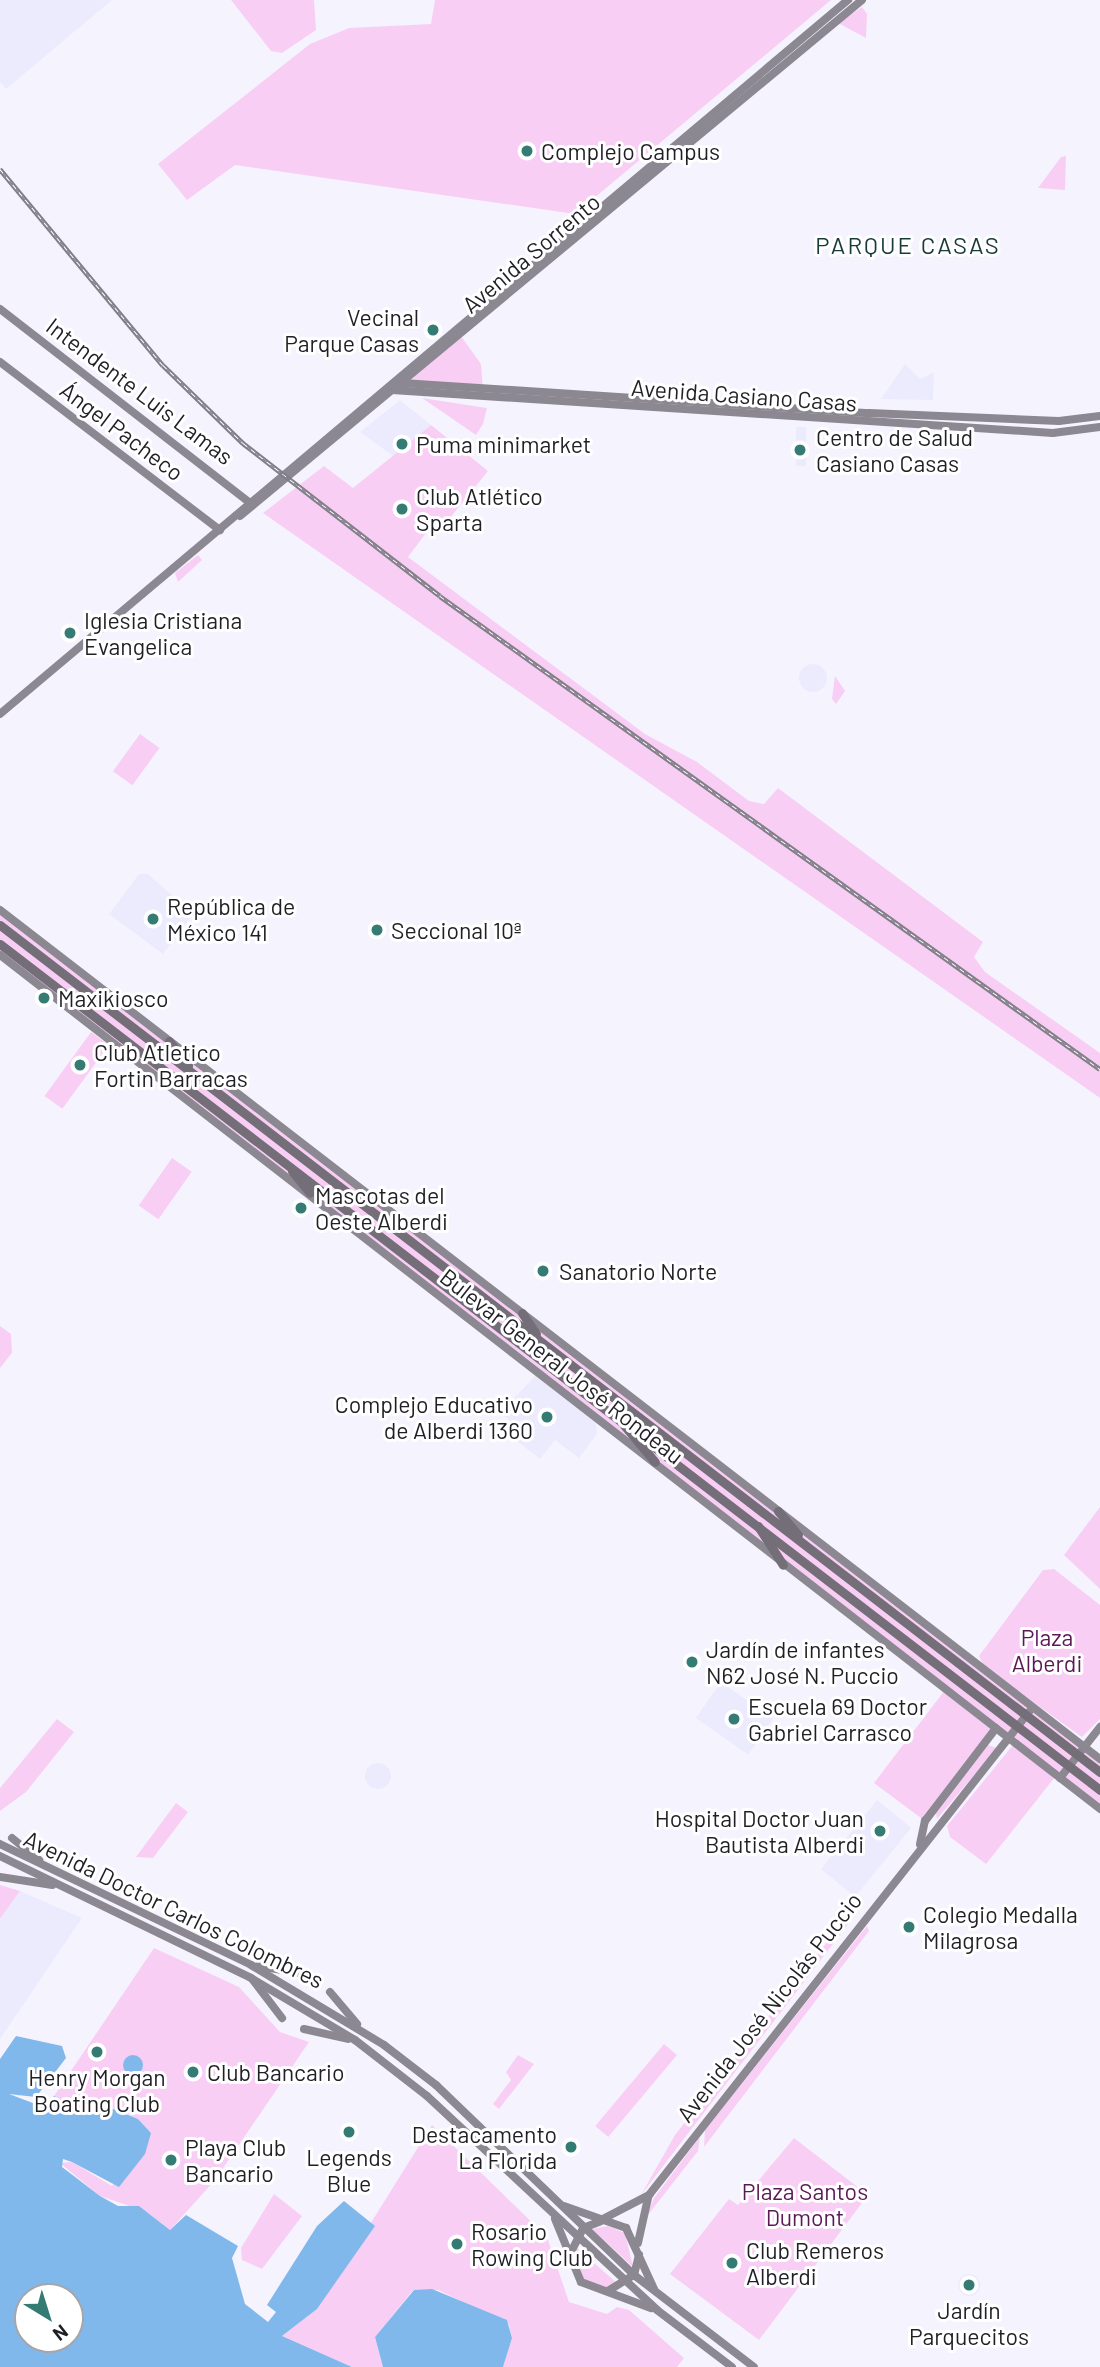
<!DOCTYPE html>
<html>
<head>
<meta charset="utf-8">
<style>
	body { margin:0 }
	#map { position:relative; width:1100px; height:2367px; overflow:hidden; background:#f5f4fe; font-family:Barlow,sans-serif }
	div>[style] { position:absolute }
	.built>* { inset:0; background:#ecebfd; transform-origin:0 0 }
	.round { border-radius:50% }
	.green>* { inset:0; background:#f9cef5; transform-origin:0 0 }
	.water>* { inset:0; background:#81b8ec }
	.secondary>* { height:8px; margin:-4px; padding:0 4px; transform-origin:4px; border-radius:4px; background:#8c8891 }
	.primary>* { height:9px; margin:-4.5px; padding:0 4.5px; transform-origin:4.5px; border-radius:4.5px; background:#746e79 }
	.rail>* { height:4.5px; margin-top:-2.25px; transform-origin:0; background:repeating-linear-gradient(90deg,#fff 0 5px,#807f87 0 10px); box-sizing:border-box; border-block:2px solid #807f87 }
	.dots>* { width:19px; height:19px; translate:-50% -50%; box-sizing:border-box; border:4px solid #fff; border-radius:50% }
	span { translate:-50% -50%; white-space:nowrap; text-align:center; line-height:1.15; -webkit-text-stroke:6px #fff; paint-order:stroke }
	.poi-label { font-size:23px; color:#201f25 }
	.left { translate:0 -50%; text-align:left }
	.right { translate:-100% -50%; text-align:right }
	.street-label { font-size:23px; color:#201f25 }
	.park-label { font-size:23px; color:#5a1857 }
	.neighbourhood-label { font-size:24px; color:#193b37; letter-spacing:2px }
	.north { position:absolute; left:14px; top:2283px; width:70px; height:70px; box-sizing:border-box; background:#fff; border:2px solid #a6a5a8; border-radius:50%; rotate:142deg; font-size:19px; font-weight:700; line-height:28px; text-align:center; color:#201f25 }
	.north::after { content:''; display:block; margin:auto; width:24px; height:32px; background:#347b74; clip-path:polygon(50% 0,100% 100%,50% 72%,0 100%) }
</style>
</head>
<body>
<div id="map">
	<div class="built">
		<div style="clip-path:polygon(0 0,112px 0,6px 89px,0 82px)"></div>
		<div style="clip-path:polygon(905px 364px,920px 379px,934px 372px,933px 400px,881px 399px)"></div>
		<div style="clip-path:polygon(400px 400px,431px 425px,393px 456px,360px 432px)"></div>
		<div style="left:796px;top:427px;width:10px;height:39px"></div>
		<div class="round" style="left:799px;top:664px;width:28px;height:28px"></div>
		<div style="clip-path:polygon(139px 874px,148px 874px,193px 914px,163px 954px,109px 914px)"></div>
		<div style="clip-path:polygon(535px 1376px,596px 1423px,597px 1434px,579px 1458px,555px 1440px,540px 1459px,518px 1442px,525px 1432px,500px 1413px)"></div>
		<div style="left:721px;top:1682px;width:64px;height:44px;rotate:35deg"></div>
		<div class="round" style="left:365px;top:1763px;width:26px;height:26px"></div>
		<div style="left:877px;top:1800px;width:44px;height:89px;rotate:39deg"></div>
		<div style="clip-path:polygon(20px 1891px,82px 1918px,0 2039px,0 1919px)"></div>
		<div class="round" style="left:958px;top:2274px;width:22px;height:22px"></div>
	</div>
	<div class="green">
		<div style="clip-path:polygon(231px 0,314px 0,316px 30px,282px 53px,271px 51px)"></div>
		<div style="clip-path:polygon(435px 0,831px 0,575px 214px,235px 165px,187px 200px,158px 164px,310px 44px,349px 28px,431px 24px)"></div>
		<div style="clip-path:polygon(862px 7px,867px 14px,866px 38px,838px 23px)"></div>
		<div style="clip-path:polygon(1066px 156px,1065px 190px,1038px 188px,1061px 157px)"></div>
		<div style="clip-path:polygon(461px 336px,481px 364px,483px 390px,403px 385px)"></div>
		<div style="clip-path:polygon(422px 398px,487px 408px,483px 424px,476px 435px)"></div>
		<div style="clip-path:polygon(431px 425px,488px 471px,437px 534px,429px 529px,408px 557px,645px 734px,697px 762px,749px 801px,764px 804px,778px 788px,983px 942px,974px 957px,985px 972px,1100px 1053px,1100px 1098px,263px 513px,324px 466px,353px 488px)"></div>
		<div style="clip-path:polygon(198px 555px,202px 560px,178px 582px,175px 573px)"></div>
		<div style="clip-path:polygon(835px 676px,845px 691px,836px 704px,832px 699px)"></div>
		<div style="left:140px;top:734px;width:24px;height:46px;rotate:36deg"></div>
		<div style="clip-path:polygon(0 910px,1100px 1759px,1100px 1809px,996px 1729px,925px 1821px,874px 1783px,945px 1690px,530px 1361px,0 955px)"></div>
		<div style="left:91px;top:1032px;width:22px;height:79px;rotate:36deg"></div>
		<div style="left:172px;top:1158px;width:24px;height:58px;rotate:35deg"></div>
		<div style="clip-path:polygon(0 1326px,11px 1334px,12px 1353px,0 1368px)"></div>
		<div style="clip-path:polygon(1100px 1507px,1100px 1589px,1064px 1555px)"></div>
		<div style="clip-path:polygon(1054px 1569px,1100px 1605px,1100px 1719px,1082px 1737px,985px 1668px,979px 1656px,1043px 1570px)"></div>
		<div style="clip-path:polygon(57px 1719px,74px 1732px,26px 1792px,0 1811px,0 1788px)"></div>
		<div style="clip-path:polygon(988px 1745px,997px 1748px,937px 1819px,936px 1813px)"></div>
		<div style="clip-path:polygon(1013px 1745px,1055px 1777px,986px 1864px,950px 1837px,947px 1826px)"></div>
		<div style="clip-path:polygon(176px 1803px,188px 1812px,153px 1858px,136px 1857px)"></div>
		<div style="clip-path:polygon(0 1885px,20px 1891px,0 1919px)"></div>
		<div style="clip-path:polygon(850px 1913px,852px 1919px,641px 2195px,675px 2135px)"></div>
		<div style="clip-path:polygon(867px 1926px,869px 1931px,704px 2147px,705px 2130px)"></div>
		<div style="clip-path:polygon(154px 1948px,239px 1987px,280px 2032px,309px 2042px,215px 2180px,170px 2230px,147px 2212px,100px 2196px,60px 2163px,72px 2162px,112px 2186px,151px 2133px,138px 2119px,105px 2105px,78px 2101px,75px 2106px,54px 2096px)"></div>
		<div style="left:664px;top:2044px;width:17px;height:107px;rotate:40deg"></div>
		<div style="clip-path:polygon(518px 2055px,534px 2064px,499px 2109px,493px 2104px,511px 2080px,506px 2072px)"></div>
		<div style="clip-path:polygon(432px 2125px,547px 2237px,569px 2302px,607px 2314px,617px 2307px,629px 2310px,684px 2358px,677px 2367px,503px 2367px,512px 2338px,509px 2324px,438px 2290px,413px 2290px,375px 2337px,383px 2367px,352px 2367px,282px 2336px,317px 2309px)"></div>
		<div style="clip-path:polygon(700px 2137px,698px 2151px,644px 2220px,654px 2198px)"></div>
		<div style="clip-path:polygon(794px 2138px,868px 2195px,759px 2340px,670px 2274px,729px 2199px,738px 2205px)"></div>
		<div style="clip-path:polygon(274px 2194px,302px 2216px,262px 2269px,242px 2260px,241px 2248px)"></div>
		<div style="clip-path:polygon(608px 2226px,625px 2233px,633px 2267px,592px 2229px)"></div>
		<div style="clip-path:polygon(576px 2247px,618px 2284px,605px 2288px,582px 2279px)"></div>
	</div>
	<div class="water">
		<div style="clip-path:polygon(evenodd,16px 2036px,62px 2046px,66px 2058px,36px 2097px,9px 2094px,46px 2108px,54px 2096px,75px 2106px,96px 2102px,138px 2119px,151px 2133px,145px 2154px,119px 2187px,72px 2162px,63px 2159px,62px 2167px,100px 2196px,118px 2206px,139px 2206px,170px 2230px,186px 2215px,238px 2246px,232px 2258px,245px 2304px,268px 2322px,276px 2312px,267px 2305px,317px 2226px,344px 2201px,375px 2226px,317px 2309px,282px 2336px,352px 2367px,0 2367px,0 2059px,16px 2036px,28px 2297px,70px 2297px,70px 2339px,28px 2339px,28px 2297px)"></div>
		<div class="round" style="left:123px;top:2055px;width:20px;height:20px"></div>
		<div style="clip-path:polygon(432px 2289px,507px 2320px,512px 2338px,503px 2367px,383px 2367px,375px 2337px,414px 2290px)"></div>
	</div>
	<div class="secondary">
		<div style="left:0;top:309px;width:320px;rotate:37.8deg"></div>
		<div style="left:0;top:362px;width:277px;rotate:37.4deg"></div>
		<div style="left:402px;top:383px;width:468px;rotate:3.7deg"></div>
		<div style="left:869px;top:413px;width:190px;rotate:2.4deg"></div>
		<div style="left:1059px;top:421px;width:41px;rotate:-7deg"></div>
		<div style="left:392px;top:390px;width:662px;rotate:3.72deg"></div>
		<div style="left:1053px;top:433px;width:47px;rotate:-7.3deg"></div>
		<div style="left:240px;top:516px;width:808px;rotate:-39.68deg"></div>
		<div style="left:0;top:714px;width:1109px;rotate:-40.1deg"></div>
		<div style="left:0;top:910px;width:1390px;rotate:37.66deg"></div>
		<div style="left:0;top:955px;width:1393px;rotate:37.82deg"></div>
		<div style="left:1060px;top:1778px;width:65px;rotate:-51.9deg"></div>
		<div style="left:12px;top:1838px;width:35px;rotate:39deg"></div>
		<div style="left:0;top:1844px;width:279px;rotate:25.7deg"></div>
		<div style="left:251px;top:1965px;width:155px;rotate:31deg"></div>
		<div style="left:384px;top:2045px;width:66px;rotate:37.6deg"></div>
		<div style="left:436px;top:2085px;width:274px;rotate:43.8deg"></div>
		<div style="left:634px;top:2275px;width:151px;rotate:37.5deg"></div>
		<div style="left:920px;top:1844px;width:24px;rotate:-78deg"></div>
		<div style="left:925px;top:1821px;width:117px;rotate:-52.6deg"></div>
		<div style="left:0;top:1856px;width:279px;rotate:25.9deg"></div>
		<div style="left:251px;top:1978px;width:121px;rotate:30.8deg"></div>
		<div style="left:355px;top:2040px;width:91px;rotate:37.9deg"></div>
		<div style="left:427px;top:2096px;width:314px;rotate:42.9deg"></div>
		<div style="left:657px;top:2310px;width:94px;rotate:37.2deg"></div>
		<div style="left:0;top:1877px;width:53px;rotate:8.7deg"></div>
		<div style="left:258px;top:1966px;width:43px;rotate:9.5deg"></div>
		<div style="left:253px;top:1980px;width:48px;rotate:52.7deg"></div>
		<div style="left:330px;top:1992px;width:42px;rotate:49.8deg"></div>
		<div style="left:304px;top:2029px;width:45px;rotate:12.8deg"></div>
		<div style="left:564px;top:2206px;width:66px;rotate:19.5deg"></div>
		<div style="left:626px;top:2228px;width:67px;rotate:65.3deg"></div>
		<div style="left:555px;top:2219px;width:68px;rotate:67.6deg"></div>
		<div style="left:581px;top:2282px;width:75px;rotate:20.4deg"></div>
		<div style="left:597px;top:2222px;width:59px;rotate:-27.4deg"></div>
		<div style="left:649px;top:2195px;width:615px;rotate:-51.81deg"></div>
		<div style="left:638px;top:2243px;width:46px;rotate:-77.5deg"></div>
		<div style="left:570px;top:2254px;width:29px;rotate:-63deg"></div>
		<div style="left:583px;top:2228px;width:19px;rotate:-21deg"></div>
		<div style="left:608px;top:2291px;width:31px;rotate:-32deg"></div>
		<div style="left:634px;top:2275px;width:21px;rotate:-76deg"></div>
	</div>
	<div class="primary">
		<div style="left:0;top:925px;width:1388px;rotate:37.6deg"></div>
		<div style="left:0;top:944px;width:1388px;rotate:37.56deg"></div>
		<div style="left:169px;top:1041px;width:31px;rotate:52deg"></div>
		<div style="left:292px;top:1171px;width:28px;rotate:51deg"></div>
		<div style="left:522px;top:1313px;width:25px;rotate:56deg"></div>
		<div style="left:624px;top:1425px;width:48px;rotate:50deg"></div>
		<div style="left:778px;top:1511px;width:31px;rotate:50deg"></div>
		<div style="left:758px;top:1526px;width:46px;rotate:57.3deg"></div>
	</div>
	<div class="rail">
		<div style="left:0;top:169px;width:255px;rotate:50.3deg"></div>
		<div style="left:163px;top:365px;width:112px;rotate:44.3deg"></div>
		<div style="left:243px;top:443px;width:249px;rotate:37.8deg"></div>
		<div style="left:440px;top:596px;width:812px;rotate:35.63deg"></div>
	</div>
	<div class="dots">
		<div style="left:527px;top:151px;background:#347b74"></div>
		<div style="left:433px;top:330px;background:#347b74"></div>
		<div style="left:402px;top:444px;background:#347b74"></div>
		<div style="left:800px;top:450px;background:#347b74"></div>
		<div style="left:402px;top:509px;background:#347b74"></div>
		<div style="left:70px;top:633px;background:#347b74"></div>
		<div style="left:153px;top:919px;background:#347b74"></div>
		<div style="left:377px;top:930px;background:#347b74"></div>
		<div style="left:44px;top:998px;background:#347b74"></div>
		<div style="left:80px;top:1065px;background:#347b74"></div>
		<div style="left:301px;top:1208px;background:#347b74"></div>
		<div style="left:543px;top:1271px;background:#347b74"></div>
		<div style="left:547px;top:1417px;background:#347b74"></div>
		<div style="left:692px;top:1662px;background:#347b74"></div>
		<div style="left:734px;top:1719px;background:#347b74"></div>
		<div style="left:880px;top:1831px;background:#347b74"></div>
		<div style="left:909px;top:1927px;background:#347b74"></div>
		<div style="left:97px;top:2052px;background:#347b74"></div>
		<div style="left:193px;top:2072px;background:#347b74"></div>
		<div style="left:349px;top:2132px;background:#347b74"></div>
		<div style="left:571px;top:2147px;background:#347b74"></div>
		<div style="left:171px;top:2160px;background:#347b74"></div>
		<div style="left:457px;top:2244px;background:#347b74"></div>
		<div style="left:732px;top:2263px;background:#347b74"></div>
		<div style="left:969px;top:2285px;background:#347b74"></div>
	</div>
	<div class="poi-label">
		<span class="left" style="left:541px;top:151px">Complejo Campus</span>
		<span class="right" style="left:419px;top:330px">Vecinal<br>Parque Casas</span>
		<span class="left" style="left:816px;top:450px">Centro de Salud<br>Casiano Casas</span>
		<span class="left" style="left:416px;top:444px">Puma minimarket</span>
		<span class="left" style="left:416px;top:509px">Club Atlético<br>Sparta</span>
		<span class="left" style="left:84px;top:633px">Iglesia Cristiana<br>Evangelica</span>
		<span class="left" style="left:167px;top:919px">República de<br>México 141</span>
		<span class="left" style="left:391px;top:930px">Seccional 10ª</span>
		<span class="left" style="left:58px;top:998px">Maxikiosco</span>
		<span class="left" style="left:94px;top:1065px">Club Atletico<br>Fortin Barracas</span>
		<span class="left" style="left:315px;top:1208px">Mascotas del<br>Oeste Alberdi</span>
		<span class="left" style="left:559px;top:1271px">Sanatorio Norte</span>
		<span class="right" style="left:533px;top:1417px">Complejo Educativo<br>de Alberdi 1360</span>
		<span class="left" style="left:706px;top:1662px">Jardín de infantes<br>N62 José N. Puccio</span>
		<span class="left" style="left:748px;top:1719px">Escuela 69 Doctor<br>Gabriel Carrasco</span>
		<span class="right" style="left:864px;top:1831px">Hospital Doctor Juan<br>Bautista Alberdi</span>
		<span class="left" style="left:923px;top:1927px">Colegio Medalla<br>Milagrosa</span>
		<span class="left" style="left:207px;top:2072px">Club Bancario</span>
		<span style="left:97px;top:2090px">Henry Morgan<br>Boating Club</span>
		<span class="right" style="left:557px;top:2147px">Destacamento<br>La Florida</span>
		<span class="left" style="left:185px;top:2160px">Playa Club<br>Bancario</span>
		<span style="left:349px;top:2170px">Legends<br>Blue</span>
		<span class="left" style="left:471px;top:2244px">Rosario<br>Rowing Club</span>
		<span class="left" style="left:746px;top:2263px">Club Remeros<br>Alberdi</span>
		<span style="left:969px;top:2323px">Jardín<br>Parquecitos</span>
	</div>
	<div class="street-label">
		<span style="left:531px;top:253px;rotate:-40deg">Avenida Sorrento</span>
		<span style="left:140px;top:391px;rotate:37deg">Intendente Luis Lamas</span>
		<span style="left:744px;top:395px;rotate:4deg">Avenida Casiano Casas</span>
		<span style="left:122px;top:431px;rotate:37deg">Ángel Pacheco</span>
		<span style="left:562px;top:1366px;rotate:38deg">Bulevar General José Rondeau</span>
		<span style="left:174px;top:1909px;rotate:26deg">Avenida Doctor Carlos Colombres</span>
		<span style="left:769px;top:2007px;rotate:-52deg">Avenida José Nicolás Puccio</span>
	</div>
	<div class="park-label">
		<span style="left:1047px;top:1650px">Plaza<br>Alberdi</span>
		<span style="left:805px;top:2204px">Plaza Santos<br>Dumont</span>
	</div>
	<div class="neighbourhood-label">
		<span style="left:908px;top:245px">PARQUE CASAS</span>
	</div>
	<div class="north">N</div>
</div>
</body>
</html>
